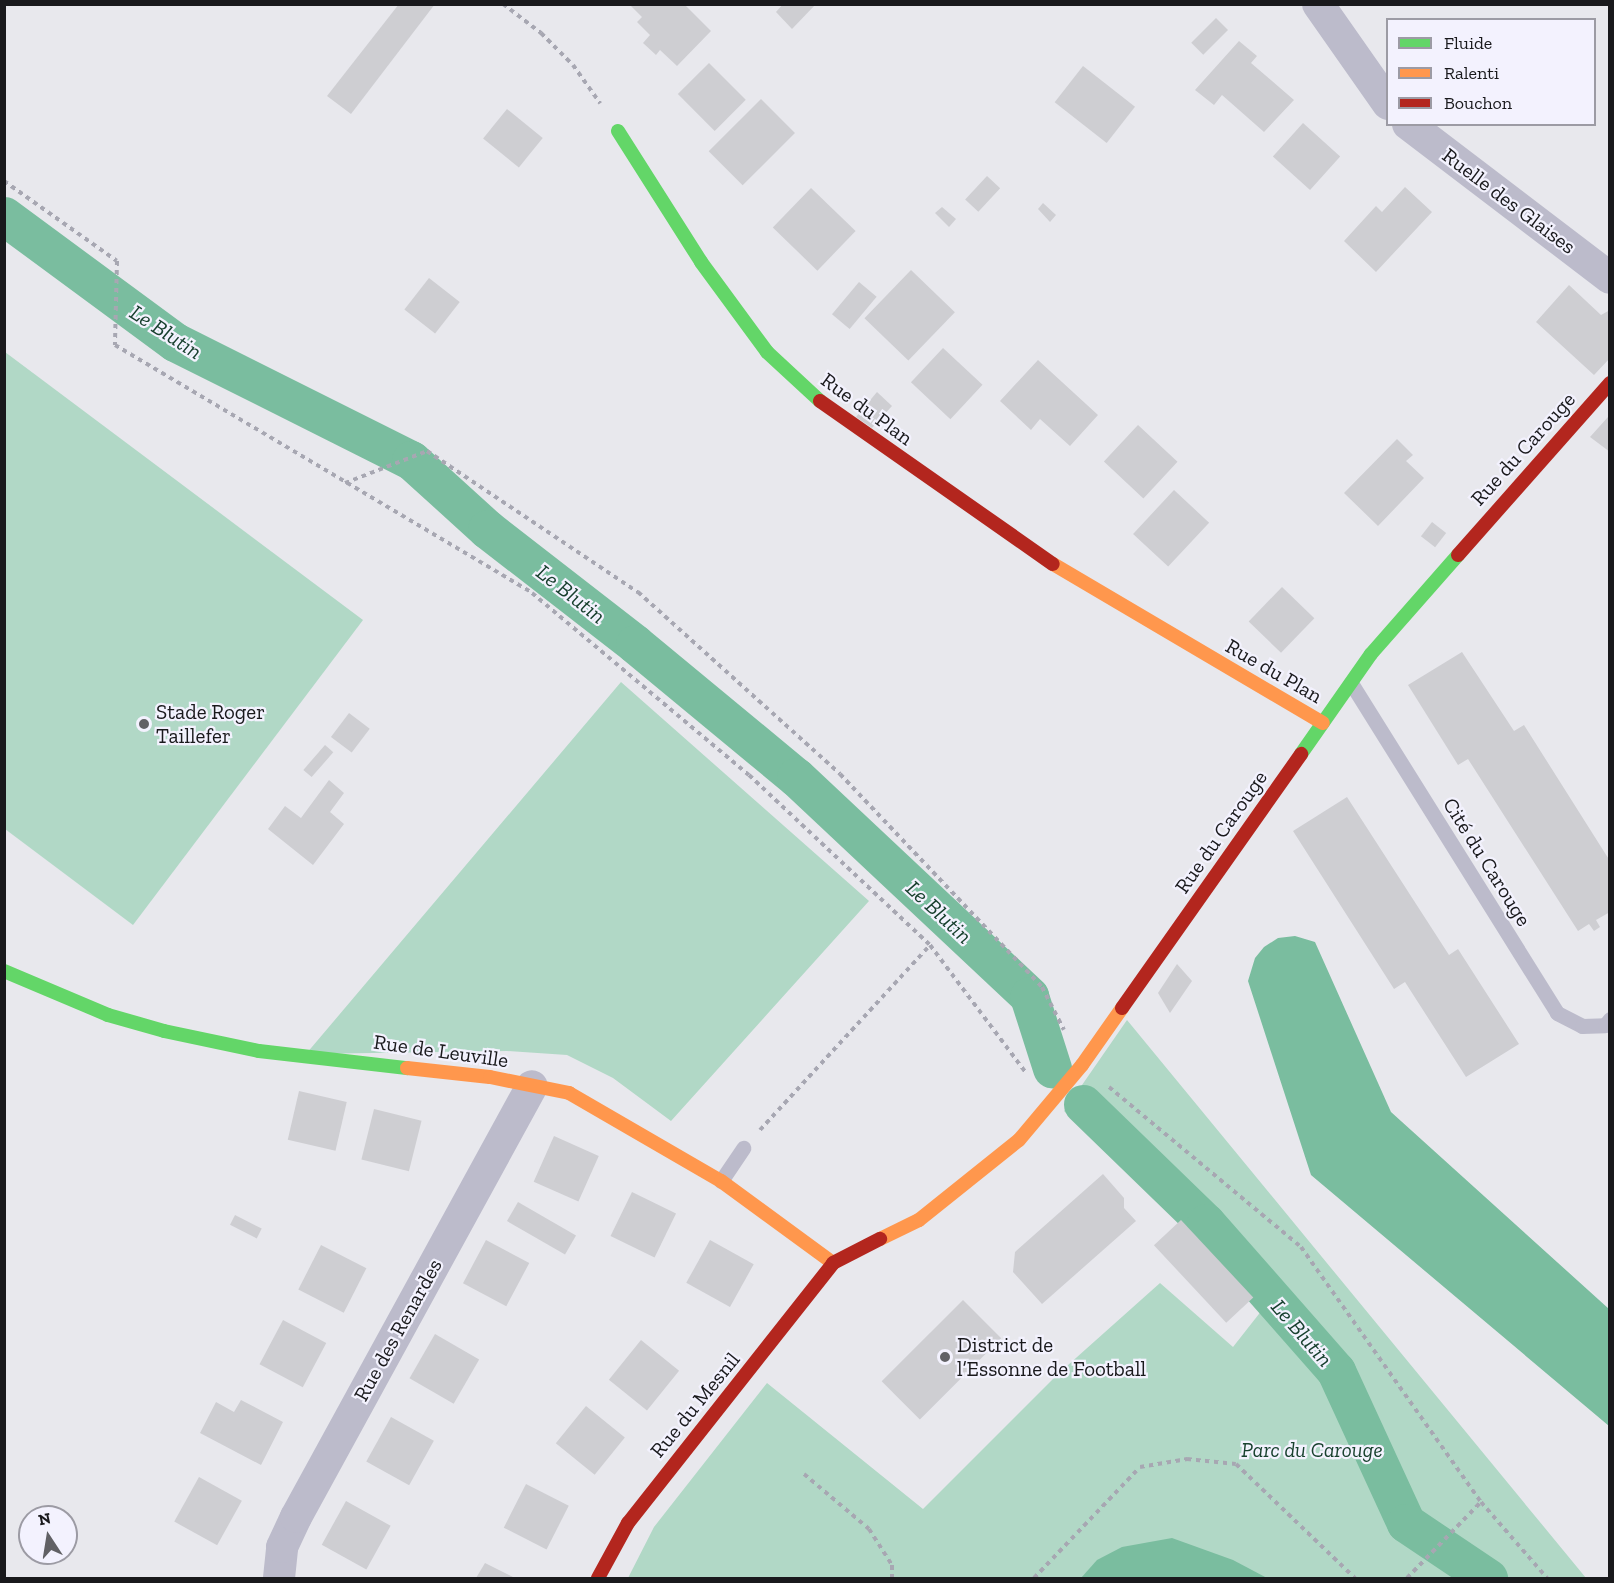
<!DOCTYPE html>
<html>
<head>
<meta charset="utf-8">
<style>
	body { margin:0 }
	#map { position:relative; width:1614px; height:1583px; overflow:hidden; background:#e8e8ed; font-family:"Zilla Slab",serif }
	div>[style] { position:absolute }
	.green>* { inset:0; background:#b1d8c6 }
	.water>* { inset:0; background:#7abd9f }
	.canal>* { height:39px; margin:-19.5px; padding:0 19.5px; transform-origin:19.5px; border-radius:19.5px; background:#7abd9f }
	.building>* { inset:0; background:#ceced2; transform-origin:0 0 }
	.path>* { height:4px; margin-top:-2px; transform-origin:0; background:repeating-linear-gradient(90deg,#a7a7b2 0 4.5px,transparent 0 9px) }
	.lane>* { height:15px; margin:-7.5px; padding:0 7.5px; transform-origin:7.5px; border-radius:7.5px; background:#bcbbcb }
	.street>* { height:32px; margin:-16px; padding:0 16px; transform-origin:16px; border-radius:16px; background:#bcbbcb }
	.fast>* { height:14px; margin:-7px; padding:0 7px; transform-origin:7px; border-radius:7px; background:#63d668 }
	.slow>* { height:14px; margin:-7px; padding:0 7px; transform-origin:7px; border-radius:7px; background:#ff974d }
	.jam>* { height:14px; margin:-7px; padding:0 7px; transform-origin:7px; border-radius:7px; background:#b3261e }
	.dots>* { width:16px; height:16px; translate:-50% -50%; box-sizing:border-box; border:3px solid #f3f2fe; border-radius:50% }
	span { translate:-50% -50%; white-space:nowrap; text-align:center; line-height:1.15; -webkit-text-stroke:4.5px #f3f2fe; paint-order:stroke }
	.street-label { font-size:21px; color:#19191c }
	.poi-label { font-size:21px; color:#19191c }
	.left { translate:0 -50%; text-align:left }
	.park-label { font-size:21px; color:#19422f; font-style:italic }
	.water-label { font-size:22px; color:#18402e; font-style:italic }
	.frame { position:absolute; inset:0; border:6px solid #19191c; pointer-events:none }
	.legend { position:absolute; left:1386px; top:18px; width:210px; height:108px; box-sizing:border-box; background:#f3f2fe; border:2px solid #9c9ba4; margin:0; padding:8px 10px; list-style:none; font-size:18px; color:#19191c }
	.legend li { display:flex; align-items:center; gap:12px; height:30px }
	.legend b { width:30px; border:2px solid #9c9ba4 }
	.north { position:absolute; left:18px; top:1505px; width:60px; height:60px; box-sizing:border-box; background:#f3f2fe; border:2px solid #9c9ba4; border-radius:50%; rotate:348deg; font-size:16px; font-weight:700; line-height:24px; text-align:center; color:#19191c }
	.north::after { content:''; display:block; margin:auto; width:21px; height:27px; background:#616165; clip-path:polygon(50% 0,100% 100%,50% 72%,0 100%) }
</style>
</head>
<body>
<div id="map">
	<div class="green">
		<div style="clip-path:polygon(5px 352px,363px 620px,133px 925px,5px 829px)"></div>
		<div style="clip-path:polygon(621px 682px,869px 901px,671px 1121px,613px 1078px,567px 1055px,507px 1051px,306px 1054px)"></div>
		<div style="clip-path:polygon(1127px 1020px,1586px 1578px,628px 1578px,654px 1527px,767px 1383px,923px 1509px,1058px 1374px,1160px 1283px,1233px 1347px,1266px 1305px,1064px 1111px)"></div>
	</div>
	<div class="water">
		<div style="clip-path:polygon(1295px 936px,1315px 942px,1391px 1112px,1609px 1309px,1609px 1426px,1311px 1175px,1248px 981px,1255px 958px,1264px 947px,1278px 938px)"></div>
		<div style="clip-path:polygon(1172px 1538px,1233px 1560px,1267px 1578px,1081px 1578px,1097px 1560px,1122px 1547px)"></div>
	</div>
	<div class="canal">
		<div style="left:4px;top:216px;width:212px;rotate:36.4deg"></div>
		<div style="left:175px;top:342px;width:264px;rotate:26.6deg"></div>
		<div style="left:411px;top:460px;width:103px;rotate:42.2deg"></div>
		<div style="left:487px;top:529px;width:187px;rotate:37.8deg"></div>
		<div style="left:635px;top:644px;width:209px;rotate:39.6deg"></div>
		<div style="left:796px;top:777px;width:320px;rotate:43.2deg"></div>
		<div style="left:1029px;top:996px;width:76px;rotate:72.3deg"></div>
		<div style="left:1083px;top:1104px;width:171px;rotate:44.1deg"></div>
		<div style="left:1206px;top:1223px;width:197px;rotate:48.7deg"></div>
		<div style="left:1336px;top:1371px;width:167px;rotate:65.3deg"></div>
		<div style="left:1406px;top:1523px;width:99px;rotate:33.9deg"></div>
	</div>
	<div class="building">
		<div style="clip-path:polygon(399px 4px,435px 4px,351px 114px,327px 96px)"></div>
		<div style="clip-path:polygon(629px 4px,684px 4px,711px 31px,677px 66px,660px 50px,656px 55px,643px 43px,650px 35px,637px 22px,642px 17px)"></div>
		<div style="clip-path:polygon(783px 4px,816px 4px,792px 29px,776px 12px)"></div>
		<div style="left:1216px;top:18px;width:17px;height:35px;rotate:45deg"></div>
		<div style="clip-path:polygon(1239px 41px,1257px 56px,1251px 63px,1294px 100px,1264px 132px,1222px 95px,1214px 105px,1195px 90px)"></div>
		<div style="left:709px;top:63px;width:52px;height:44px;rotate:45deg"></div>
		<div style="left:1083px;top:66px;width:66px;height:46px;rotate:38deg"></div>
		<div style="left:761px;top:99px;width:48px;height:74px;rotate:45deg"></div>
		<div style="left:507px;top:109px;width:46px;height:38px;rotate:39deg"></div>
		<div style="left:1303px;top:123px;width:50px;height:45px;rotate:42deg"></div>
		<div style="left:987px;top:176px;width:18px;height:32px;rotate:43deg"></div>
		<div style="clip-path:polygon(1405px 187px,1432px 212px,1376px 272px,1344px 241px,1376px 206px,1382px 212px)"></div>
		<div style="left:811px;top:188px;width:62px;height:55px;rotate:44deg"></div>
		<div style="clip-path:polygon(1043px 203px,1056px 215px,1050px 222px,1038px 209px)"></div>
		<div style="clip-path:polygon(942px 207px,956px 219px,949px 227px,935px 213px)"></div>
		<div style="left:911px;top:270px;width:61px;height:67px;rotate:44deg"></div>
		<div style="left:429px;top:278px;width:39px;height:40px;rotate:38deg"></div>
		<div style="left:859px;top:282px;width:23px;height:42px;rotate:40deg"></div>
		<div style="clip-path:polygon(1569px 285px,1601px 315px,1610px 310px,1610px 358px,1594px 375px,1536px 322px)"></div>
		<div style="left:943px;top:348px;width:54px;height:47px;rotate:43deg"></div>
		<div style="clip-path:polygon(1038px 360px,1098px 415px,1070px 446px,1040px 419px,1031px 430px,1000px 401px)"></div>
		<div style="clip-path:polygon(877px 392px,892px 406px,872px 428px,856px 417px)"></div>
		<div style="clip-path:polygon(1608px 417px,1610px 418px,1610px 452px,1590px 437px)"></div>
		<div style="left:1138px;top:425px;width:54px;height:50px;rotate:43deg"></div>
		<div style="clip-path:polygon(1397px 439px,1413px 455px,1406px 461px,1424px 478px,1378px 526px,1344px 493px)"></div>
		<div style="left:1174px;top:490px;width:48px;height:60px;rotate:43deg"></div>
		<div style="left:1432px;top:522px;width:18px;height:18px;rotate:38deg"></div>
		<div style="left:1282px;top:587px;width:45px;height:48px;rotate:44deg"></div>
		<div style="clip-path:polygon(1462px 652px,1514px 731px,1524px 725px,1610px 861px,1610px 912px,1596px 920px,1600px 927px,1594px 931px,1589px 924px,1578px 931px,1468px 759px,1458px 765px,1408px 685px)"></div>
		<div style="left:349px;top:713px;width:26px;height:30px;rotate:37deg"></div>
		<div style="left:325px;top:745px;width:11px;height:33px;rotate:41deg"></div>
		<div style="clip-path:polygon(329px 780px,344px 793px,330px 812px,344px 824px,313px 865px,268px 829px,285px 806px,301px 818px)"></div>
		<div style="clip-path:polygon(1347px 797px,1449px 955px,1458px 949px,1519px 1044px,1466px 1077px,1405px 982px,1394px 989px,1293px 831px)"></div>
		<div style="clip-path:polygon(1177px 964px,1192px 981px,1170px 1013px,1158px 993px)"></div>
		<div style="left:299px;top:1091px;width:49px;height:50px;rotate:13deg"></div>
		<div style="left:374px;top:1109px;width:49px;height:52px;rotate:14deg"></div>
		<div style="left:554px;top:1136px;width:49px;height:50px;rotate:24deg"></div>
		<div style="clip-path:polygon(1103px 1174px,1124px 1198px,1124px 1208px,1136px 1221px,1042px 1304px,1013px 1272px,1015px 1252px)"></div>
		<div style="left:632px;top:1192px;width:49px;height:49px;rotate:26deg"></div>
		<div style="left:518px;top:1202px;width:67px;height:22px;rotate:30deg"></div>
		<div style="left:235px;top:1215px;width:30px;height:11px;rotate:27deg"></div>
		<div style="left:1181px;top:1220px;width:106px;height:37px;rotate:47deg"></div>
		<div style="left:486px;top:1240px;width:49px;height:49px;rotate:28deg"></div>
		<div style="left:710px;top:1240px;width:50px;height:49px;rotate:29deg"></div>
		<div style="left:321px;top:1245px;width:51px;height:50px;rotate:27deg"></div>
		<div style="left:963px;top:1300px;width:54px;height:115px;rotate:45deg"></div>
		<div style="left:283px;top:1320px;width:49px;height:50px;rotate:28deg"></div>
		<div style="left:435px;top:1334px;width:51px;height:51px;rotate:30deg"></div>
		<div style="left:641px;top:1340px;width:49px;height:51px;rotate:39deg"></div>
		<div style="clip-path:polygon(241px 1400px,283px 1422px,261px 1465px,200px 1433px,216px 1402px,234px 1412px)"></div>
		<div style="left:586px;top:1406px;width:50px;height:48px;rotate:39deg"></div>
		<div style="left:391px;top:1417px;width:49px;height:51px;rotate:29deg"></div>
		<div style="left:199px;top:1477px;width:49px;height:51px;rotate:29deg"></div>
		<div style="left:526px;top:1484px;width:48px;height:49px;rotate:27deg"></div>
		<div style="left:346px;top:1501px;width:51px;height:50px;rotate:29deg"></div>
		<div style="clip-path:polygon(485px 1563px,515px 1578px,476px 1578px)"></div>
	</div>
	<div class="path">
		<div style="left:503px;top:4px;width:48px;rotate:37.3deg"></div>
		<div style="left:541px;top:33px;width:45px;rotate:45deg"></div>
		<div style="left:573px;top:65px;width:47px;rotate:54.6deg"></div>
		<div style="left:4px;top:181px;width:138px;rotate:35.3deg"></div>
		<div style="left:117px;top:261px;width:84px;rotate:91.4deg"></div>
		<div style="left:115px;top:345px;width:485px;rotate:30.7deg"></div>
		<div style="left:532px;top:593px;width:283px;rotate:40deg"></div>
		<div style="left:749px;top:775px;width:248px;rotate:43.2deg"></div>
		<div style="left:930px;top:945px;width:161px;rotate:53.1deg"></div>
		<div style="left:345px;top:483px;width:88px;rotate:-21.3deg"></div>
		<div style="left:427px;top:451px;width:254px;rotate:33.8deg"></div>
		<div style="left:638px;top:592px;width:272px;rotate:42deg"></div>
		<div style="left:840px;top:774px;width:294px;rotate:46.5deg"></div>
		<div style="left:1042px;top:987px;width:48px;rotate:62.9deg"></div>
		<div style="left:1109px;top:1087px;width:250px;rotate:39.8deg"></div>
		<div style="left:1301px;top:1247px;width:312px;rotate:54.8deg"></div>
		<div style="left:1481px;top:1502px;width:101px;rotate:49deg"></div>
		<div style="left:760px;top:1130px;width:251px;rotate:-47.4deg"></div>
		<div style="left:804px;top:1474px;width:85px;rotate:40.2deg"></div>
		<div style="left:869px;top:1529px;width:43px;rotate:57.4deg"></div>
		<div style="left:892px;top:1565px;width:13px;rotate:90deg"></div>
		<div style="left:1034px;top:1578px;width:153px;rotate:-46.3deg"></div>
		<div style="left:1140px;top:1467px;width:48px;rotate:-9.7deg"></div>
		<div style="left:1187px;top:1459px;width:49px;rotate:5.8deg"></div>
		<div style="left:1236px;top:1464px;width:165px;rotate:43.8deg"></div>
		<div style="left:1407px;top:1578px;width:106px;rotate:-45.8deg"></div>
	</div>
	<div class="lane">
		<div style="left:1351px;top:683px;width:389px;rotate:58deg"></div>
		<div style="left:1557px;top:1013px;width:28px;rotate:27deg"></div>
		<div style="left:1582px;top:1026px;width:23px;rotate:-2deg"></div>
		<div style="left:1605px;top:1025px;width:8px;rotate:-50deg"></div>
		<div style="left:721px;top:1181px;width:40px;rotate:-56deg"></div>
	</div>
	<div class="street">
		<div style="left:1318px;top:4px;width:122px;rotate:55deg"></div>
		<div style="left:1408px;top:124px;width:254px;rotate:37.3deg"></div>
		<div style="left:279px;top:1578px;width:31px;rotate:-84deg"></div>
		<div style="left:282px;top:1547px;width:33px;rotate:-65deg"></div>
		<div style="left:296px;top:1517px;width:491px;rotate:-61.3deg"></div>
	</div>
	<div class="fast">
		<div style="left:618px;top:131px;width:155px;rotate:57.6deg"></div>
		<div style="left:701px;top:262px;width:112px;rotate:53.7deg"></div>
		<div style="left:767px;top:352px;width:72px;rotate:42.8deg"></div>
		<div style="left:1301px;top:754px;width:122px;rotate:-55deg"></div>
		<div style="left:1371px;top:654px;width:132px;rotate:-48.7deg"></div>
		<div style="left:4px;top:971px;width:113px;rotate:22.9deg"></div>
		<div style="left:108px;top:1015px;width:58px;rotate:15.9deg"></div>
		<div style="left:164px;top:1031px;width:97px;rotate:11.9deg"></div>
		<div style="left:259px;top:1051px;width:149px;rotate:6.6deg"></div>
	</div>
	<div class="slow">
		<div style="left:1053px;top:564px;width:313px;rotate:30.5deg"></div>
		<div style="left:407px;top:1068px;width:83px;rotate:6.2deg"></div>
		<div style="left:490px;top:1077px;width:81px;rotate:11.4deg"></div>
		<div style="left:569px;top:1093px;width:176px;rotate:30.1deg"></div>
		<div style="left:721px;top:1181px;width:139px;rotate:36.2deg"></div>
		<div style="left:880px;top:1239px;width:43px;rotate:-26deg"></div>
		<div style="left:919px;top:1220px;width:128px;rotate:-38.7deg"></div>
		<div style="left:1019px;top:1140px;width:98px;rotate:-50deg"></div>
		<div style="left:1082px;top:1065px;width:70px;rotate:-54.9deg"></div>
	</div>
	<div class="jam">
		<div style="left:820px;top:401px;width:284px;rotate:35deg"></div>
		<div style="left:1458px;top:555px;width:230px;rotate:-48.5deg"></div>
		<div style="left:1122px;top:1008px;width:311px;rotate:-54.8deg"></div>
		<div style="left:598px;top:1578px;width:63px;rotate:-61.4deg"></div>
		<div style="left:628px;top:1523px;width:331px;rotate:-51.7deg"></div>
		<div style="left:833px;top:1263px;width:53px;rotate:-27.1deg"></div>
	</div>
	<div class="dots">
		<div style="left:144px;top:724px;background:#616165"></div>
		<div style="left:945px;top:1357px;background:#616165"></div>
	</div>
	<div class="street-label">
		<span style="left:1509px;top:201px;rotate:37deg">Ruelle des Glaises</span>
		<span style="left:867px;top:409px;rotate:36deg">Rue du Plan</span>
		<span style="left:1523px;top:449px;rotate:-48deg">Rue du Carouge</span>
		<span style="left:1274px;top:671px;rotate:30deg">Rue du Plan</span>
		<span style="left:1221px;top:832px;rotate:-55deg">Rue du Carouge</span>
		<span style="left:1487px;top:862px;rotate:58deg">Cité du Carouge</span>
		<span style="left:441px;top:1051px;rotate:8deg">Rue de Leuville</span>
		<span style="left:398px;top:1330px;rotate:-61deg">Rue des Renardes</span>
		<span style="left:695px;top:1405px;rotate:-51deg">Rue du Mesnil</span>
	</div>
	<div class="poi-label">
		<span class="left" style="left:156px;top:724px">Stade Roger<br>Taillefer</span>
		<span class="left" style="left:957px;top:1357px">District de<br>l’Essonne de Football</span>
	</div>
	<div class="park-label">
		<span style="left:1312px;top:1450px">Parc du Carouge</span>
	</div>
	<div class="water-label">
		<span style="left:166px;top:332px;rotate:33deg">Le Blutin</span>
		<span style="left:571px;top:594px;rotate:38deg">Le Blutin</span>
		<span style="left:939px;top:912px;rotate:43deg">Le Blutin</span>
		<span style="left:1302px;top:1333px;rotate:49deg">Le Blutin</span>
	</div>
	<div class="frame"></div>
	<ul class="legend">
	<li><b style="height:8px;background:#63d668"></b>Fluide</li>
	<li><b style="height:8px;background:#ff974d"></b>Ralenti</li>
	<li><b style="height:8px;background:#b3261e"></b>Bouchon</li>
	</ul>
	<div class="north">N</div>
</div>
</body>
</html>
